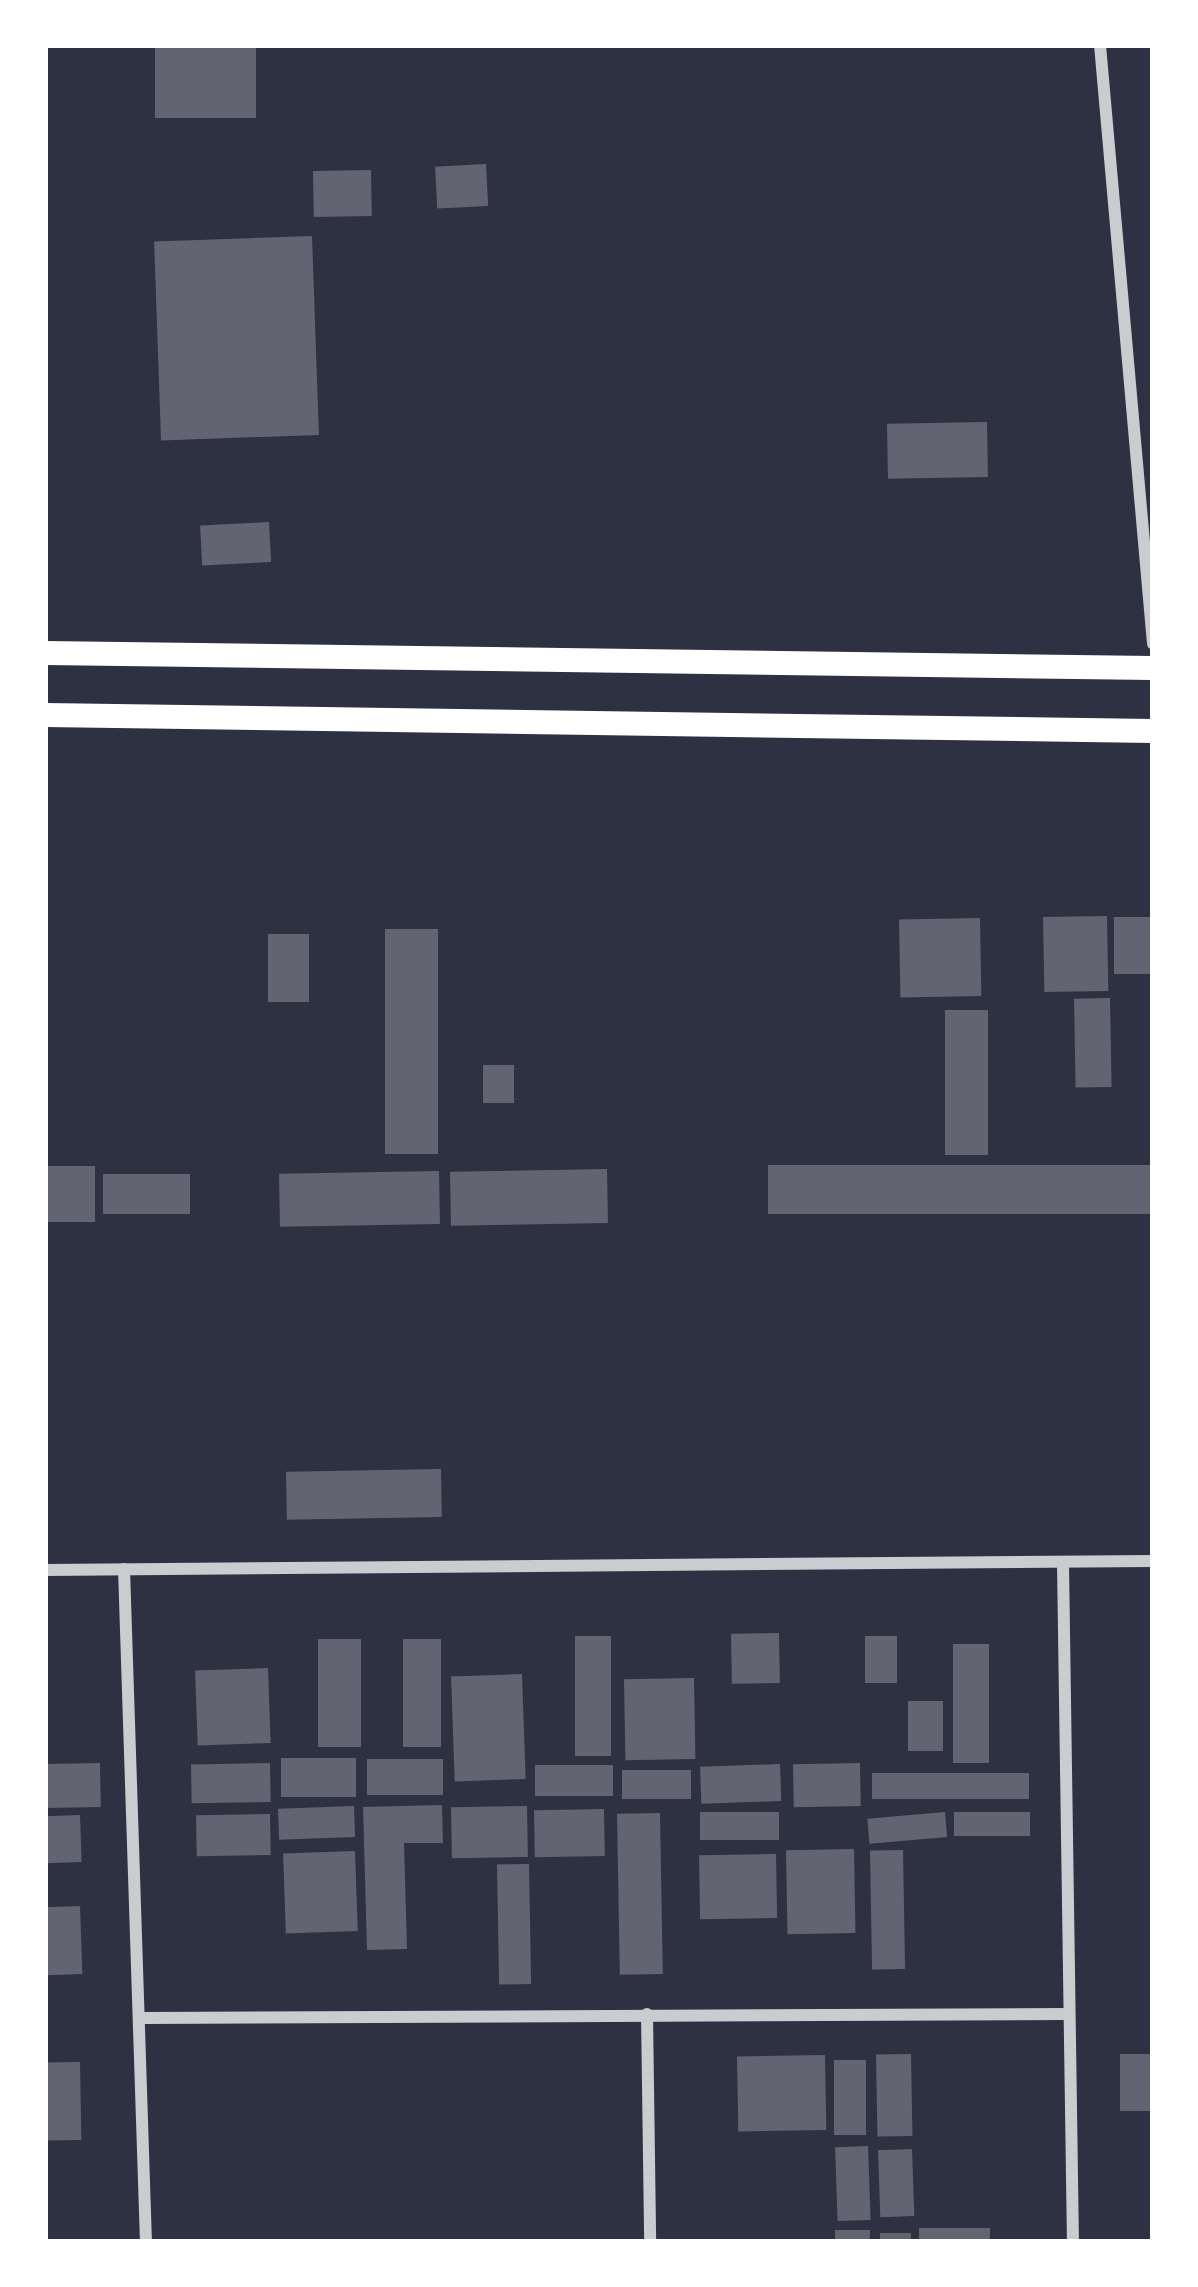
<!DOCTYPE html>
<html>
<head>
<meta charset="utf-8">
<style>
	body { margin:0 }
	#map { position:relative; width:1198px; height:2287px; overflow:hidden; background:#2d3142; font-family:Helvetica,sans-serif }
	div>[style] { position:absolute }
	.building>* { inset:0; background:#626471; transform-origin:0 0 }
	.minor>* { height:12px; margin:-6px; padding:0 6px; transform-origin:6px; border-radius:6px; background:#caccd0 }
	.secondary>* { height:24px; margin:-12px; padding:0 12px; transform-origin:12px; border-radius:12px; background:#fff }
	span { translate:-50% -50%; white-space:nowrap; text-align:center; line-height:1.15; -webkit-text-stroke:12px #fff; paint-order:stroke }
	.frame { position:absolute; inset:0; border:48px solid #fff; pointer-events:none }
</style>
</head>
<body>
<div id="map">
	<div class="building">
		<div style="left:155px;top:45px;width:101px;height:73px"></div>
		<div style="left:486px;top:164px;width:42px;height:51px;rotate:87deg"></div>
		<div style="left:371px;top:170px;width:46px;height:58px;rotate:89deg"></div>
		<div style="left:312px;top:236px;width:199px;height:158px;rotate:88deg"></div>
		<div style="left:987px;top:422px;width:55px;height:100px;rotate:89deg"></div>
		<div style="left:269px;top:522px;width:40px;height:69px;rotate:87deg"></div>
		<div style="left:1107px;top:916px;width:75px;height:64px;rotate:89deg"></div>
		<div style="left:1153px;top:917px;width:57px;height:39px;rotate:90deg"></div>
		<div style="left:980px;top:918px;width:78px;height:81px;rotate:89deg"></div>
		<div style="left:385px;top:929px;width:53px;height:225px"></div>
		<div style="left:268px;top:934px;width:41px;height:68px"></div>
		<div style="left:1110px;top:998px;width:89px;height:36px;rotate:89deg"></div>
		<div style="left:945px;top:1010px;width:43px;height:145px"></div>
		<div style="left:483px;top:1065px;width:31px;height:38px"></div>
		<div style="left:1153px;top:1165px;width:49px;height:385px;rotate:90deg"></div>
		<div style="left:45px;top:1166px;width:50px;height:56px"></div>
		<div style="left:607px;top:1169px;width:54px;height:157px;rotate:89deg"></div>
		<div style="left:439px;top:1171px;width:53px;height:160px;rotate:89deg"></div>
		<div style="left:190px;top:1174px;width:40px;height:87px;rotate:90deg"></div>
		<div style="left:441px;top:1469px;width:48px;height:155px;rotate:89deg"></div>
		<div style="left:779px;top:1633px;width:50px;height:48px;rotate:89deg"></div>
		<div style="left:575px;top:1636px;width:36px;height:120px"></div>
		<div style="left:897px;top:1636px;width:47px;height:32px;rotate:90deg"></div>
		<div style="left:318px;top:1639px;width:43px;height:108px"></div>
		<div style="left:403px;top:1639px;width:38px;height:108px"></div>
		<div style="left:953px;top:1644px;width:36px;height:119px"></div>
		<div style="left:268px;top:1668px;width:75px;height:73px;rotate:88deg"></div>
		<div style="left:522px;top:1674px;width:105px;height:71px;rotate:88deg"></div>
		<div style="left:694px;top:1678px;width:81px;height:70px;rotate:89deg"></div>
		<div style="left:908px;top:1701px;width:35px;height:50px"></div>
		<div style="left:356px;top:1758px;width:39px;height:75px;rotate:90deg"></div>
		<div style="left:443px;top:1759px;width:36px;height:76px;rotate:90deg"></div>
		<div style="left:100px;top:1763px;width:44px;height:55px;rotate:89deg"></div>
		<div style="left:270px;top:1763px;width:39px;height:79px;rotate:89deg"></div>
		<div style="left:860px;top:1763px;width:43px;height:67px;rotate:89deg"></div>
		<div style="left:780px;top:1764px;width:37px;height:80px;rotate:88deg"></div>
		<div style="left:613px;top:1765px;width:31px;height:78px;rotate:90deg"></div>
		<div style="left:691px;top:1770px;width:29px;height:69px;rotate:90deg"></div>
		<div style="left:1029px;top:1773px;width:26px;height:157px;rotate:90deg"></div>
		<div style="clip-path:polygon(442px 1805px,443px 1843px,404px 1843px,407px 1949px,367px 1950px,363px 1807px)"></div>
		<div style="left:354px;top:1806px;width:31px;height:76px;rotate:88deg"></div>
		<div style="left:527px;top:1806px;width:51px;height:76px;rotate:89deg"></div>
		<div style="left:604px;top:1809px;width:47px;height:70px;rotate:89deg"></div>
		<div style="left:779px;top:1812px;width:28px;height:79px;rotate:90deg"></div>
		<div style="left:945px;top:1812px;width:25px;height:78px;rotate:85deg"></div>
		<div style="left:1030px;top:1812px;width:24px;height:76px;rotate:90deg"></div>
		<div style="left:660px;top:1813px;width:161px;height:43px;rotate:89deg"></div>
		<div style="left:270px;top:1814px;width:41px;height:74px;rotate:89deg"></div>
		<div style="left:80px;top:1815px;width:47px;height:35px;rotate:88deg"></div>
		<div style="left:854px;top:1849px;width:84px;height:68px;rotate:89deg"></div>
		<div style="left:903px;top:1850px;width:119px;height:33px;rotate:89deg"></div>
		<div style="left:355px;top:1851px;width:80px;height:72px;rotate:88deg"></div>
		<div style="left:776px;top:1854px;width:64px;height:77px;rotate:89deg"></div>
		<div style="left:529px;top:1864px;width:120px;height:32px;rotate:89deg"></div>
		<div style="left:80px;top:1906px;width:68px;height:35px;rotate:88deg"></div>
		<div style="left:911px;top:2054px;width:82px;height:35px;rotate:89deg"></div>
		<div style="left:1153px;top:2054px;width:57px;height:33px;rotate:90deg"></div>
		<div style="left:825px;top:2055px;width:75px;height:88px;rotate:89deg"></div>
		<div style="left:834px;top:2060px;width:32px;height:75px"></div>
		<div style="left:80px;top:2062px;width:78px;height:35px;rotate:89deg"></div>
		<div style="left:868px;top:2146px;width:74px;height:33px;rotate:88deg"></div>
		<div style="left:912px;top:2149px;width:67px;height:34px;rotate:88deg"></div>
		<div style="left:990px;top:2228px;width:14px;height:71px;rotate:90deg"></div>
		<div style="left:835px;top:2230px;width:35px;height:12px"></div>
		<div style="left:911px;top:2233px;width:9px;height:31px;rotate:90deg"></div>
	</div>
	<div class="minor">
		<div style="left:1100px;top:45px;width:601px;rotate:84.94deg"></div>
		<div style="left:1063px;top:1563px;width:679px;rotate:89.16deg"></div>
		<div style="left:124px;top:1569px;width:673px;rotate:88.13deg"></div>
		<div style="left:45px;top:1570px;width:1108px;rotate:-0.47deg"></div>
		<div style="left:647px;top:2014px;width:228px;rotate:89.2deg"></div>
		<div style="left:142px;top:2018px;width:927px;rotate:-0.25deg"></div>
	</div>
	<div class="secondary">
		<div style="left:45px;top:653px;width:1108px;rotate:0.78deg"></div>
		<div style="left:45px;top:715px;width:1108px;rotate:0.83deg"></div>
	</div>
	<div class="frame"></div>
</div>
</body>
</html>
